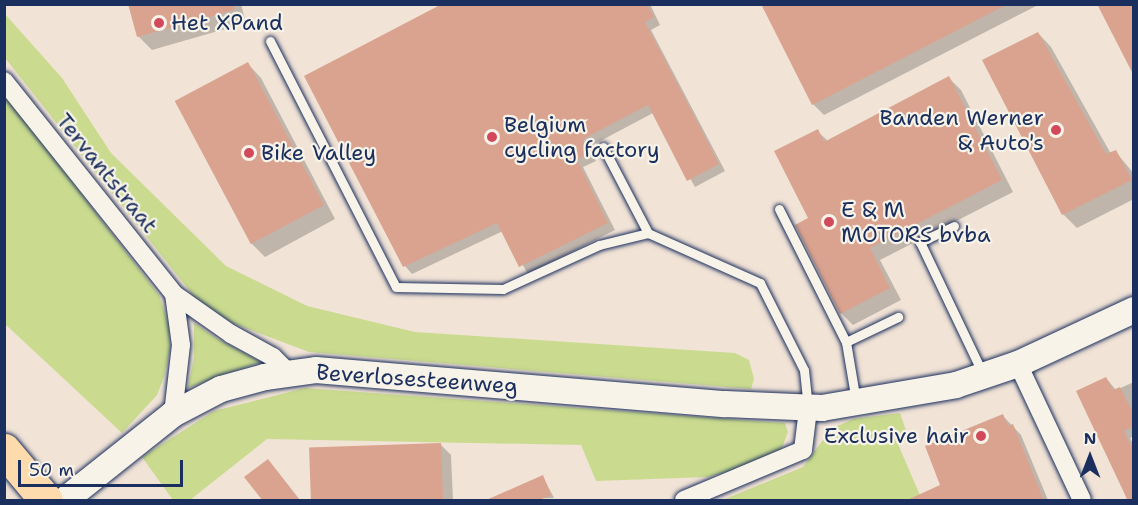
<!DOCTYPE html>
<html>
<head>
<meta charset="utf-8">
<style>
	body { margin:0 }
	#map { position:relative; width:1138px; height:505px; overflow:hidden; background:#f1e3d6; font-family:"Shantell Sans",sans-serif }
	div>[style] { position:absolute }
	.green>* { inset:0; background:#cadb8f }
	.shadow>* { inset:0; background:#0003 }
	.building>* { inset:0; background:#d9a38f; transform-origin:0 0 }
	.roads { filter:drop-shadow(0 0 2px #1b2f5e) drop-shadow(0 0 2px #1b2f5e) }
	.lane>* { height:9px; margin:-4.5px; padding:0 4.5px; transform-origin:4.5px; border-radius:4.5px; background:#f7f3e8 }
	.street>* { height:18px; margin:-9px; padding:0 9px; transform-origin:9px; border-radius:9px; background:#f7f3e8 }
	.secondary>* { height:26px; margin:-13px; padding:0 13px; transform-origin:13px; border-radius:13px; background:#f7f3e8 }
	.highway>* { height:33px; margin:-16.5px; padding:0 16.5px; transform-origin:16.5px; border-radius:16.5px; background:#fedbac }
	.dots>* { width:16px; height:16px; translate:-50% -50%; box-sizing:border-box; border:3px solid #f7f3e8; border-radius:50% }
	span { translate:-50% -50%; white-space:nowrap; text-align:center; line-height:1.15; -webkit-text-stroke:4.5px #f7f3e8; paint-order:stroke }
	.poi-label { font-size:22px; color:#1b2f5e }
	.left { translate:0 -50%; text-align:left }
	.right { translate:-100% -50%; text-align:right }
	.street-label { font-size:22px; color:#1b2f5e }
	.frame { position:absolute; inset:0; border:6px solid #1b2f5e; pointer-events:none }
	.north { position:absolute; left:1060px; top:427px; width:60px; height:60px; -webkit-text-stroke:4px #f7f3e8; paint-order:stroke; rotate:0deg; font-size:16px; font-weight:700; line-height:24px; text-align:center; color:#1b2f5e }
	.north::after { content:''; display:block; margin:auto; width:21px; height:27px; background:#1b2f5e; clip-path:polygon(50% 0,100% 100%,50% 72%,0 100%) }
	.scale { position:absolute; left:18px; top:460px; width:165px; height:27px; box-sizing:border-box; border:3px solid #1b2f5e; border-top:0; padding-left:8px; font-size:18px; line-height:21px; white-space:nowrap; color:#1b2f5e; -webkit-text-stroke:4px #f7f3e8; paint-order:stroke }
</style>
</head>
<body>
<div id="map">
	<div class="green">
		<div style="clip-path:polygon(5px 14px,62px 78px,111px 153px,226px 266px,307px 306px,415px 332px,735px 353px,749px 360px,754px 379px,751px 389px,309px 352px,232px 323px,196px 299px,5px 58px)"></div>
		<div style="clip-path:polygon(4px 93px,159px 295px,169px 325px,170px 349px,164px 377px,157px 395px,122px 433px,5px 324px)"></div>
		<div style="clip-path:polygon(194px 323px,218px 339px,261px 362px,188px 388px,194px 357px)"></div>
		<div style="clip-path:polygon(305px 388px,785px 423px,788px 432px,781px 450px,755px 464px,708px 477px,596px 481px,581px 445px,267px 439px,190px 500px,173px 500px,142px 457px,214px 411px)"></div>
		<div style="clip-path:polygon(900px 413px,909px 439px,898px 444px,922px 500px,723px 500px,803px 467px,831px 429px,853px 419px)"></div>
	</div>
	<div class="shadow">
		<div style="clip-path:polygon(130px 4px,241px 4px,246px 23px,152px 50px,138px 36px)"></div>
		<div style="clip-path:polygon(445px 4px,650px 4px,660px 25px,651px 30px,725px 171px,695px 187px,653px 113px,589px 147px,596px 161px,583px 167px,615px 230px,528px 274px,503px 231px,412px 274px,405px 266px,306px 77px)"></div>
		<div style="clip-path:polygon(762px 4px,1040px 4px,824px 115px,813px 104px)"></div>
		<div style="clip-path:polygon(1038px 33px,1051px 47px,1111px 154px,1116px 152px,1134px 174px,1134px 199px,1077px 228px,1063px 214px)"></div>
		<div style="clip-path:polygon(248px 64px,261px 78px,335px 219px,265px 257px,251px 243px)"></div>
		<div style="clip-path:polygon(949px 78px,961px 90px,1013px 192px,880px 260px,901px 300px,853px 325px,841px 313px,810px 219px,817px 131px,828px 141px)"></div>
		<div style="clip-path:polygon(1106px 378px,1116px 390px,1134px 382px,1134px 436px,1130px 438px,1134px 446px,1134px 500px,1127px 500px,1118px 469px)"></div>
		<div style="clip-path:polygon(1003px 416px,1021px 435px,1048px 500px,935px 500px,942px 486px)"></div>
		<div style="clip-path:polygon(440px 444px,451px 455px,453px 500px,313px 500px)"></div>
		<div style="clip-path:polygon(267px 461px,278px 472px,300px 500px,265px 500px)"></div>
		<div style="clip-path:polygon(543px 477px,554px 498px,487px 500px)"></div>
	</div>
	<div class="building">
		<div style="clip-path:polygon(128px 4px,233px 4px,234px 10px,137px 37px)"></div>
		<div style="clip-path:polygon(442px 4px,647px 4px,654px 17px,645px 22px,719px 164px,687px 181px,648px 105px,583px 139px,589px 153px,577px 160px,608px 223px,519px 267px,497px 223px,403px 267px,304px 76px)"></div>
		<div style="clip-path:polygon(761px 4px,1008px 4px,812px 105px)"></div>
		<div style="clip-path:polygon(1097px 4px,1134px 4px,1134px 76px)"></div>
		<div style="clip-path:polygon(1038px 32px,1106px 154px,1116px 150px,1132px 180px,1062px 215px,982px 60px)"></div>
		<div style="left:248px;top:62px;width:162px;height:83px;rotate:62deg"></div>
		<div style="clip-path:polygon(949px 76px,1002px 180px,870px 248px,890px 288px,840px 314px,795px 225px,808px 218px,774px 151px,818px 129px,824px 142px)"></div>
		<div style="clip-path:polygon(1106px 377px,1113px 390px,1120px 387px,1134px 415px,1134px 426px,1124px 431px,1131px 446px,1134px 442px,1134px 501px,1128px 501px,1076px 391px)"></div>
		<div style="clip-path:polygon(1003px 414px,1008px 426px,1013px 424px,1044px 501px,905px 501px,940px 485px,925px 446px)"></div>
		<div style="left:441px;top:443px;width:58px;height:132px;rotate:88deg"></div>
		<div style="clip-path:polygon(268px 459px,300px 501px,263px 501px,244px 477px)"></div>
		<div style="clip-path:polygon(543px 475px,551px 495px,537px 501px,484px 501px)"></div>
	</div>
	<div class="roads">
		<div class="lane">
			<div style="left:270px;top:41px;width:276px;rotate:62.9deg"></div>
			<div style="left:396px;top:287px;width:107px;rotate:1.1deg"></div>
			<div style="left:503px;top:289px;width:106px;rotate:-24.6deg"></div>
			<div style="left:599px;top:245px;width:50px;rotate:-13.8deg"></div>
			<div style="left:648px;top:233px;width:123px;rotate:24.1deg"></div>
			<div style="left:760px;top:283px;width:97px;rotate:63.2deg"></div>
			<div style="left:804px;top:370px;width:36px;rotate:84deg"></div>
			<div style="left:603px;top:147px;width:97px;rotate:62.4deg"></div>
			<div style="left:779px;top:209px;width:149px;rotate:63.3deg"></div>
			<div style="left:846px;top:342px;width:60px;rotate:80.4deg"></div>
			<div style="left:954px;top:226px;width:38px;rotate:155deg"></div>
			<div style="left:920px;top:242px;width:146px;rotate:64.5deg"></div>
			<div style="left:846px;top:342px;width:58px;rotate:-25.7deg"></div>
		</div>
		<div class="street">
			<div style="left:4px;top:81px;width:273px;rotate:51.4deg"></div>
			<div style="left:174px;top:294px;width:70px;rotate:35.1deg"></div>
			<div style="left:231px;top:334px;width:48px;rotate:28.7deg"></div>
			<div style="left:273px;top:357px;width:23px;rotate:45deg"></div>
			<div style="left:1018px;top:364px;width:150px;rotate:64.8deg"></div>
			<div style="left:173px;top:414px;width:69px;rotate:-83.4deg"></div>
			<div style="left:181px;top:345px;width:51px;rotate:-97.8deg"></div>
			<div style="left:684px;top:500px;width:129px;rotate:-22.8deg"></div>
			<div style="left:803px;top:450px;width:41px;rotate:-83deg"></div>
		</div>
		<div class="secondary">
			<div style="left:65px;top:500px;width:138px;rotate:-38.5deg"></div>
			<div style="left:173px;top:414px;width:54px;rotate:-27.5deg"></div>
			<div style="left:221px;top:389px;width:46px;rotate:-15.3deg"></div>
			<div style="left:265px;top:377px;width:51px;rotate:-7.8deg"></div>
			<div style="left:316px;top:370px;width:410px;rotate:4.8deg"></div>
			<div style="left:725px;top:404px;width:97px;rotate:2.4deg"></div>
			<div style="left:822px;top:408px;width:136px;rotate:-9.7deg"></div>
			<div style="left:956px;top:385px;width:65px;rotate:-18.7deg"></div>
			<div style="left:1018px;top:364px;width:128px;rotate:-25deg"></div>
		</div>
		<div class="highway">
			<div style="left:4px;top:450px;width:65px;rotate:50deg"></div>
		</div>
	</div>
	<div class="dots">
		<div style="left:159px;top:23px;background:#d1495b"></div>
		<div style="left:1056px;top:130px;background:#d1495b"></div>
		<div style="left:492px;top:137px;background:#d1495b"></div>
		<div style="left:249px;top:153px;background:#d1495b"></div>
		<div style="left:829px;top:222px;background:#d1495b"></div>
		<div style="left:981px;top:436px;background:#d1495b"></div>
	</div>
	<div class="poi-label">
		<span class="left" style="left:171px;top:23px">Het XPand</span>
		<span class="right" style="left:1044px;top:130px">Banden Werner<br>&amp; Auto's</span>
		<span class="left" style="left:504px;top:137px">Belgium<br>cycling factory</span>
		<span class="left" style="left:261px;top:153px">Bike Valley</span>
		<span class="left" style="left:841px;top:222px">E &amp; M<br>MOTORS bvba</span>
		<span class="right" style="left:969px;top:436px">Exclusive hair</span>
	</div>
	<div class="street-label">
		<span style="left:107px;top:173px;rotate:51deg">Tervantstraat</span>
		<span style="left:417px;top:379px;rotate:4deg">Beverlosesteenweg</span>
	</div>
	<div class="frame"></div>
	<div class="north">N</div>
	<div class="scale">50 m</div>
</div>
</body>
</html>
